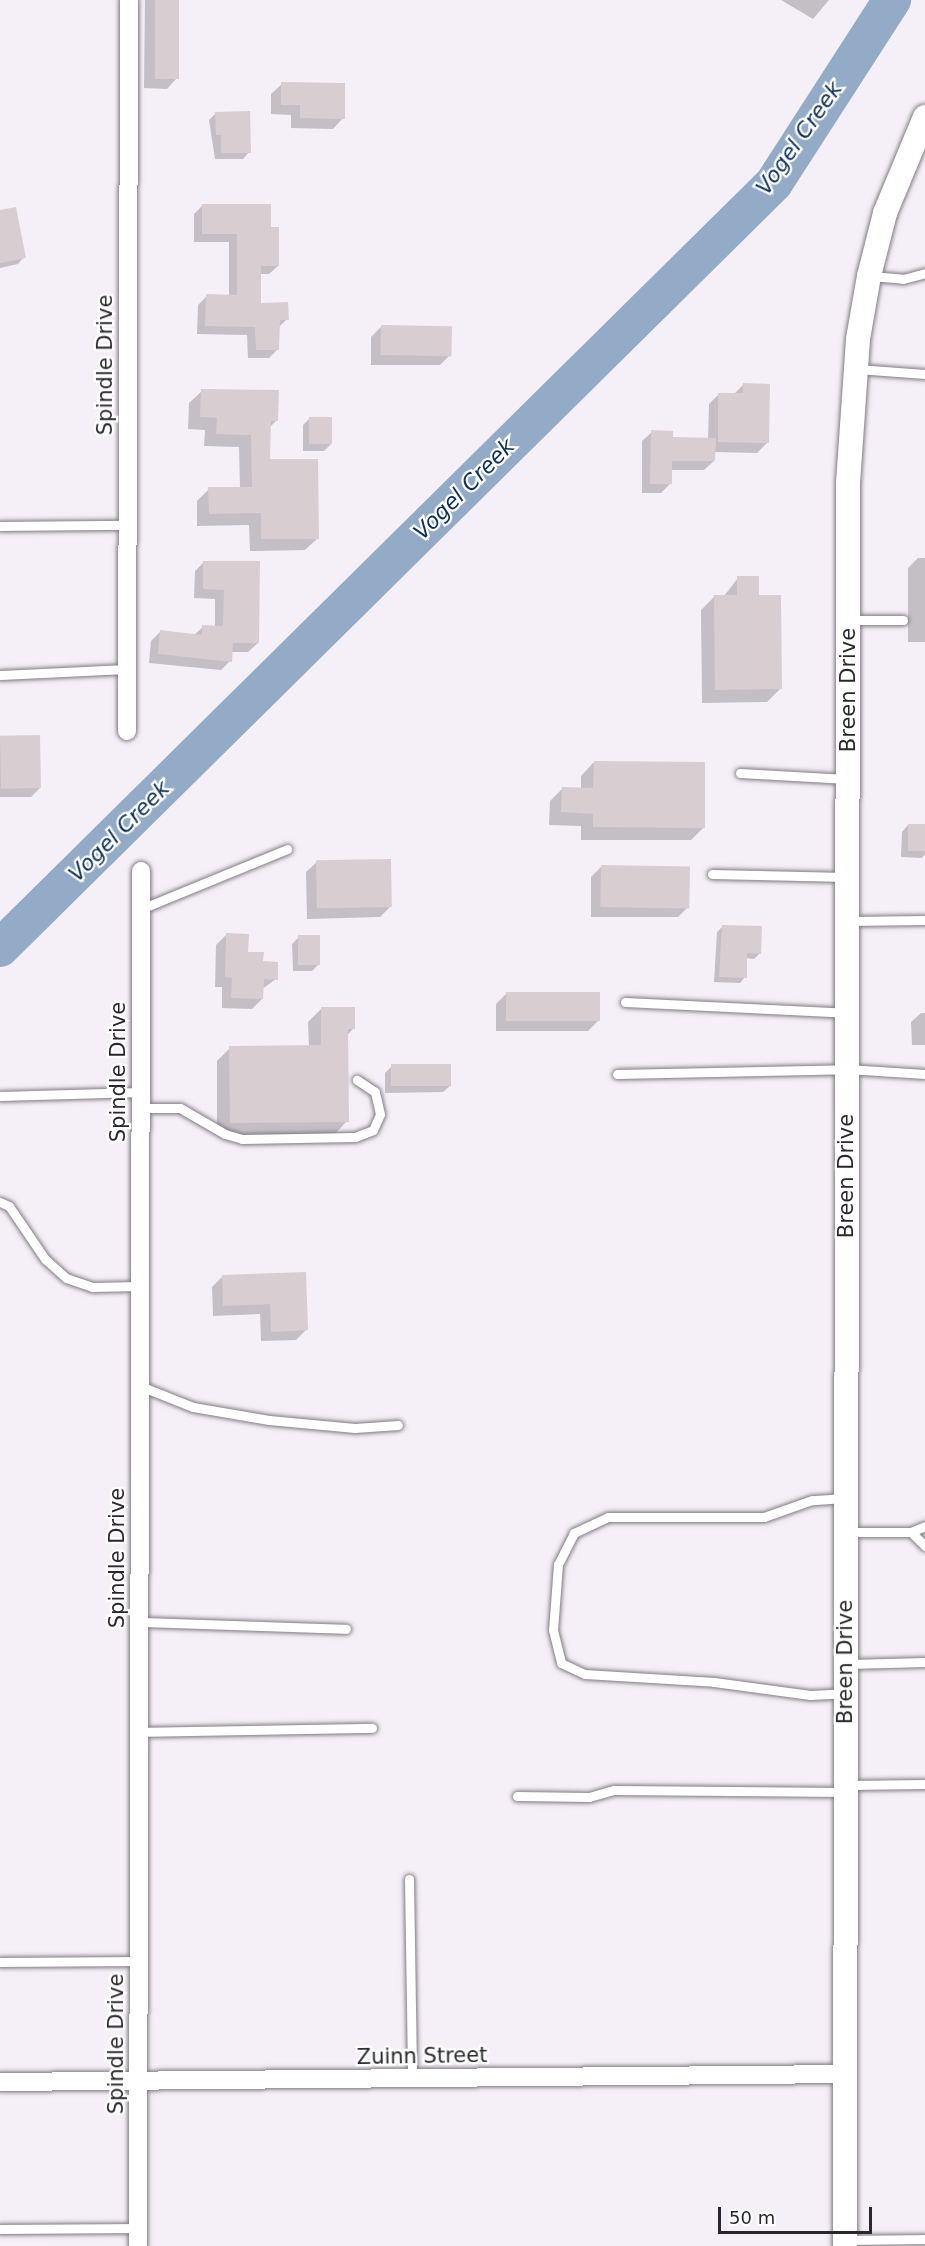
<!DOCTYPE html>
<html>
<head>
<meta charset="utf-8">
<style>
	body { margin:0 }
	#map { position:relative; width:925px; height:2246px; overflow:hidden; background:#f5eff7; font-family:"DejaVu Sans",sans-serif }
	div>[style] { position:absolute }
	.shadow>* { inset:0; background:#0003 }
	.river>* { height:38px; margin:-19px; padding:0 19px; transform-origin:19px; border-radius:19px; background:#93abc6 }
	.building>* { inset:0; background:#d8ced2; transform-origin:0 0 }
	.roads { filter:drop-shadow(0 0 2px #817c82) drop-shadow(0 0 2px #817c82) }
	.service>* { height:9px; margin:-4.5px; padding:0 4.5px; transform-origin:4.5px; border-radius:4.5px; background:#fff }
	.minor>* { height:18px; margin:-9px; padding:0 9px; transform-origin:9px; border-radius:9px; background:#fff }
	.tertiary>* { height:24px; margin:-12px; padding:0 12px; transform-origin:12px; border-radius:12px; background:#fff }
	span { translate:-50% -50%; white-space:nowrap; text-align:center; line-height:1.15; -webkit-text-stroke:4.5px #fff; paint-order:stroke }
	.street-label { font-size:21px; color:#29272a }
	.water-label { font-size:22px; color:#0c2f54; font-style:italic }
	.scale { position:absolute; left:718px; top:2207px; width:154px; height:27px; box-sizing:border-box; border:3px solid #29272a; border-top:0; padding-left:8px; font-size:18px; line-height:21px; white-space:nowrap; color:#29272a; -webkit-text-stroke:4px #fff; paint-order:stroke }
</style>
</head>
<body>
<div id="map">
	<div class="shadow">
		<div style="clip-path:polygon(145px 0,178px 0,177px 78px,167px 89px,144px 88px)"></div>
		<div style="clip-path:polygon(781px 0,829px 0,813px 19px)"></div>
		<div style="clip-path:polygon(282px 84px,343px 118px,333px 129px,291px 128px,291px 115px,271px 114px,271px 94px)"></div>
		<div style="clip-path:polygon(216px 113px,249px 152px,243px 159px,215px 159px,209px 120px)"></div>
		<div style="clip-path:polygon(203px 205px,270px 229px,278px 266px,269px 274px,260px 274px,259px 305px,287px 319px,278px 328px,278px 349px,269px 358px,248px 358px,247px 335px,197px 334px,198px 305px,207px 296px,229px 296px,229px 242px,194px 242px,194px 214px)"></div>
		<div style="clip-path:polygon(0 212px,24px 257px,18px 264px,0 268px)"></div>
		<div style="clip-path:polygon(382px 326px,450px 355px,440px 365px,371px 365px,371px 337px)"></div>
		<div style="clip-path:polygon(743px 385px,768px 442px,757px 453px,714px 452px,714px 461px,704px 470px,671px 470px,670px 484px,661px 493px,642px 493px,642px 441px,652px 432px,671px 439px,708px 440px,709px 404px,719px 394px,734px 394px)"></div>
		<div style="clip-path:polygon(202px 391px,277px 420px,269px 428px,268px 461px,318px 538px,305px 550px,250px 551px,249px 525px,197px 526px,197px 501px,209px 489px,240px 488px,239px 447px,204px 446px,205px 430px,188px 429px,189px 403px)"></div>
		<div style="clip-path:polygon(310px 418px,331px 444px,324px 451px,303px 451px,303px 425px)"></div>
		<div style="clip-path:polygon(918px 558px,925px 558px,925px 642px,908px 642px,908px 568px)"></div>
		<div style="clip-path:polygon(204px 562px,258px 563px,258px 643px,248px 652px,231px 652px,230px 661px,221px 670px,149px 663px,151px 641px,160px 632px,194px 635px,203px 627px,215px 627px,215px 599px,194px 598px,195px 571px)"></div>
		<div style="clip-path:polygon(738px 578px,758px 596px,780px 689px,767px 702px,702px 703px,701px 610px,715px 596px,724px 596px)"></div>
		<div style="clip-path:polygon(0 738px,40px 788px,31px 797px,0 797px)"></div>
		<div style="clip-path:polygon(594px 762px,704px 827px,691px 840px,581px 840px,581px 826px,549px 825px,550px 801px,563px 788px,581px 789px,581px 776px)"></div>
		<div style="clip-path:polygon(908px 825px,925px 826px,925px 854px,922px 858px,901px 857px,902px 832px)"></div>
		<div style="clip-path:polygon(317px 862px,390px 907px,380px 917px,307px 919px,306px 872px)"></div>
		<div style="clip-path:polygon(601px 867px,688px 907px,678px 917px,591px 917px,591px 877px)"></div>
		<div style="clip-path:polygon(722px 927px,760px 953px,754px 959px,746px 958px,745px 977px,740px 983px,714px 982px,717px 932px)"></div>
		<div style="clip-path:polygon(226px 935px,276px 979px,262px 989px,262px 999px,252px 1009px,222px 1008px,222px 987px,215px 987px,216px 945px)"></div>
		<div style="clip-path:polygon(299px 937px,319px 964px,312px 971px,293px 971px,292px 944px)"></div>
		<div style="clip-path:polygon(506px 994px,598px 1021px,588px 1031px,496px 1031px,496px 1004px)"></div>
		<div style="clip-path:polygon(321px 1009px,354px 1028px,347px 1035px,347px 1121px,334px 1135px,217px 1135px,217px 1061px,230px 1048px,309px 1047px,308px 1022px)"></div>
		<div style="clip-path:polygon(921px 1013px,925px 1013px,925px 1045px,912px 1045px,911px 1022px)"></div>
		<div style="clip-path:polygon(392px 1066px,450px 1086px,443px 1092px,385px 1093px,385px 1073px)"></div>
		<div style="clip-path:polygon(305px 1274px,306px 1330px,296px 1340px,261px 1341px,260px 1314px,213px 1316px,212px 1287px,222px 1277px)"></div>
	</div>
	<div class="river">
		<div style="left:0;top:948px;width:1088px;rotate:-44.66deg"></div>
		<div style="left:774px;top:183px;width:218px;rotate:-57.2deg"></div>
	</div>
	<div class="building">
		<div style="left:155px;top:0;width:24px;height:79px"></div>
		<div style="clip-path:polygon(281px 82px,345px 83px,345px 119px,300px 118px,300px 105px,281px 105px)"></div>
		<div style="clip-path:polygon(250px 111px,251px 153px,221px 153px,221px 135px,216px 135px,215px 112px)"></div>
		<div style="clip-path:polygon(202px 204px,271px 204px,271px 227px,279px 227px,279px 266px,261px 266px,261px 303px,288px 302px,289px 320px,280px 320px,279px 350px,256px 350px,255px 327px,205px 326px,206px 294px,237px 295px,237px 234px,202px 234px)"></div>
		<div style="clip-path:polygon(16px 207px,26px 258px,0 263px,0 210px)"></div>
		<div style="left:381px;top:325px;width:71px;height:30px;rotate:1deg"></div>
		<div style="clip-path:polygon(743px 383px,770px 384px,769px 443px,718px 442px,718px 393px,743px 393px)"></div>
		<div style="clip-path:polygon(201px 389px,279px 390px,278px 421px,271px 421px,270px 459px,318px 459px,319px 539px,261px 539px,261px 513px,209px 514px,208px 487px,252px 487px,251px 435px,216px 434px,217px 418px,200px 417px)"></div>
		<div style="left:309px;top:417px;width:23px;height:27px"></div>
		<div style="clip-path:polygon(651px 430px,673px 431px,673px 437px,716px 438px,715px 461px,672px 461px,672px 484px,650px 484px)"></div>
		<div style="clip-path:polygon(203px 561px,260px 561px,259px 643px,233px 643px,232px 662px,158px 654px,160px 630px,202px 635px,202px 625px,223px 626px,224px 590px,203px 589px)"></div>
		<div style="clip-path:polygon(737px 576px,759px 576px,759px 595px,781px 595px,782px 689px,715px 690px,714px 595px,737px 595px)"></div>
		<div style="left:40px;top:735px;width:53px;height:40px;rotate:89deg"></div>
		<div style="clip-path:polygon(594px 761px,705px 762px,705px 828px,593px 827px,593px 814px,561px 812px,562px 787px,593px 788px)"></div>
		<div style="left:908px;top:824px;width:17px;height:27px"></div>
		<div style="left:391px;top:859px;width:48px;height:75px;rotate:89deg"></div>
		<div style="left:601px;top:865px;width:89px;height:42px;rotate:1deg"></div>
		<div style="clip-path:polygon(722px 925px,762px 926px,761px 954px,747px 953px,747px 978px,719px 977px)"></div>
		<div style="clip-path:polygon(226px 933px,249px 934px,248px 952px,264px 952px,263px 961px,278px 962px,278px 980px,264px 979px,263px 999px,231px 998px,232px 978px,225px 977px)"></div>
		<div style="left:320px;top:935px;width:30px;height:22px;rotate:90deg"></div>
		<div style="left:506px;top:992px;width:94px;height:29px"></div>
		<div style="clip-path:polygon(321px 1007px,355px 1007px,355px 1029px,348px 1029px,349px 1122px,230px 1123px,229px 1046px,321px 1045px)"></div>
		<div style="left:451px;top:1064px;width:22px;height:60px;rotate:90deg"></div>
		<div style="clip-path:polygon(306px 1272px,308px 1330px,271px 1332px,270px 1304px,223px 1306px,222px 1275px)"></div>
	</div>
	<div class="roads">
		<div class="service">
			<div style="left:871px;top:276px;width:32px;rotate:5deg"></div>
			<div style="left:903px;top:279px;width:23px;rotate:-15deg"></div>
			<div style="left:857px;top:369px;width:68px;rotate:4.2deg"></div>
			<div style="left:0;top:526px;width:127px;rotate:-0.5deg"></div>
			<div style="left:850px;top:620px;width:53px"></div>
			<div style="left:0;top:675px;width:127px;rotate:-2.7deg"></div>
			<div style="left:740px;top:773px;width:107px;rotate:3.2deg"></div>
			<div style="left:712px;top:874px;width:135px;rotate:1.3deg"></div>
			<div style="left:141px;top:909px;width:158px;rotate:-22.3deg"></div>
			<div style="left:849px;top:921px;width:76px;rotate:-0.8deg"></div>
			<div style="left:625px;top:1002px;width:222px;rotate:2.8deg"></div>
			<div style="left:617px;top:1074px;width:230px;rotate:-1.2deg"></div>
			<div style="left:847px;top:1069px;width:78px;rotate:3.7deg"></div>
			<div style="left:0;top:1096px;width:141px;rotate:-1.6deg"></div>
			<div style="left:141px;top:1108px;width:39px"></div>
			<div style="left:180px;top:1108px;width:52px;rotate:30deg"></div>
			<div style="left:225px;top:1134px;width:18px;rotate:16deg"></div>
			<div style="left:242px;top:1139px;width:113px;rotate:-1deg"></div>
			<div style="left:355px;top:1137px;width:19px;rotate:-21deg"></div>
			<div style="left:373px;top:1130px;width:17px;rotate:-66deg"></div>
			<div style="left:380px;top:1114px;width:23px;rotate:-103deg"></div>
			<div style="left:375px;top:1092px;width:22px;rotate:-146deg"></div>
			<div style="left:0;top:1202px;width:10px;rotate:24deg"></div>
			<div style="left:9px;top:1206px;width:64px;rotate:55.8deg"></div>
			<div style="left:45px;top:1259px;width:28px;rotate:42deg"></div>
			<div style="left:66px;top:1278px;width:28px;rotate:19deg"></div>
			<div style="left:92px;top:1287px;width:48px;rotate:-1.2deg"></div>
			<div style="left:140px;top:1386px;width:57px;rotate:21.6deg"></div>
			<div style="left:193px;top:1407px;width:77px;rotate:9.7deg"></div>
			<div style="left:269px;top:1420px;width:86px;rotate:5.3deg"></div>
			<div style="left:355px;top:1428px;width:43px;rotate:-4deg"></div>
			<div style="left:844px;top:1498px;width:32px;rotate:176deg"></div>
			<div style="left:812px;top:1500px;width:51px;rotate:160.5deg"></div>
			<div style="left:764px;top:1517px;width:156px;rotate:180deg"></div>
			<div style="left:608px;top:1517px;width:38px;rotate:155deg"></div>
			<div style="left:574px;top:1533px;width:35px;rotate:117deg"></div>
			<div style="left:558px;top:1564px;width:66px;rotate:94.3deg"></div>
			<div style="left:553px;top:1630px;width:34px;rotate:76deg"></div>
			<div style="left:561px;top:1663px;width:26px;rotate:25deg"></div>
			<div style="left:585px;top:1674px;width:129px;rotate:3.5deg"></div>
			<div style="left:714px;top:1682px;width:97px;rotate:7.7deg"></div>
			<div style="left:810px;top:1695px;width:35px;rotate:-3deg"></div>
			<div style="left:848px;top:1532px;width:63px"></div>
			<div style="left:911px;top:1532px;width:20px;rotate:45deg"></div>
			<div style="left:911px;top:1532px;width:15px;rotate:-23deg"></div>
			<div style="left:140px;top:1622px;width:206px;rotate:1.9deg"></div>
			<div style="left:848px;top:1664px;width:77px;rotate:-1.5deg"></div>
			<div style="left:139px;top:1732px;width:233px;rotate:-1deg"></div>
			<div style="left:848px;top:1785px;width:77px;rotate:-0.7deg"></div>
			<div style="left:517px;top:1796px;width:72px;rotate:0.8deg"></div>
			<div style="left:589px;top:1797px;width:26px;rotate:-16deg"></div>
			<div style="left:614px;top:1790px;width:231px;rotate:0.5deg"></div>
			<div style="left:409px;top:1879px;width:199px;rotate:89.1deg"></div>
			<div style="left:0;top:1962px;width:139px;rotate:-0.4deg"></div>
			<div style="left:0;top:2229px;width:138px;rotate:-0.4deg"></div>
			<div style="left:847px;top:2240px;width:78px;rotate:-0.7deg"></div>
		</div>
		<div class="minor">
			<div style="left:127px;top:731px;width:731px;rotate:-89.84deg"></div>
			<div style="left:0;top:2082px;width:845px;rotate:-0.54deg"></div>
			<div style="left:138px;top:2246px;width:1375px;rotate:-89.87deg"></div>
		</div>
		<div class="tertiary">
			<div style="left:845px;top:2246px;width:1763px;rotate:-89.9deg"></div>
			<div style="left:848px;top:483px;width:144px;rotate:-86deg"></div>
			<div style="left:858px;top:339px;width:64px;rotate:-80.1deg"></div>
			<div style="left:869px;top:276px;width:65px;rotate:-75.7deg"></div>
			<div style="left:885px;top:213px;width:104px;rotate:-67.4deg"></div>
		</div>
	</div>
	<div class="street-label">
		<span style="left:105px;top:365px;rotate:-90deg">Spindle Drive</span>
		<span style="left:848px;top:690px;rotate:-90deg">Breen Drive</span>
		<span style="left:118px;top:1072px;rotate:-90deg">Spindle Drive</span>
		<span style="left:846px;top:1176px;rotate:-90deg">Breen Drive</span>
		<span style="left:117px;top:1558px;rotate:-90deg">Spindle Drive</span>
		<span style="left:845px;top:1662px;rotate:-90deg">Breen Drive</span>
		<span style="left:116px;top:2044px;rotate:-90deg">Spindle Drive</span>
		<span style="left:422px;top:2056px;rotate:-1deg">Zuinn Street</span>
	</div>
	<div class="water-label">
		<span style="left:799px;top:138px;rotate:-55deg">Vogel Creek</span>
		<span style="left:464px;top:489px;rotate:-45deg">Vogel Creek</span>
		<span style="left:119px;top:831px;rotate:-45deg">Vogel Creek</span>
	</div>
	<div class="scale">50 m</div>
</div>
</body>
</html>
